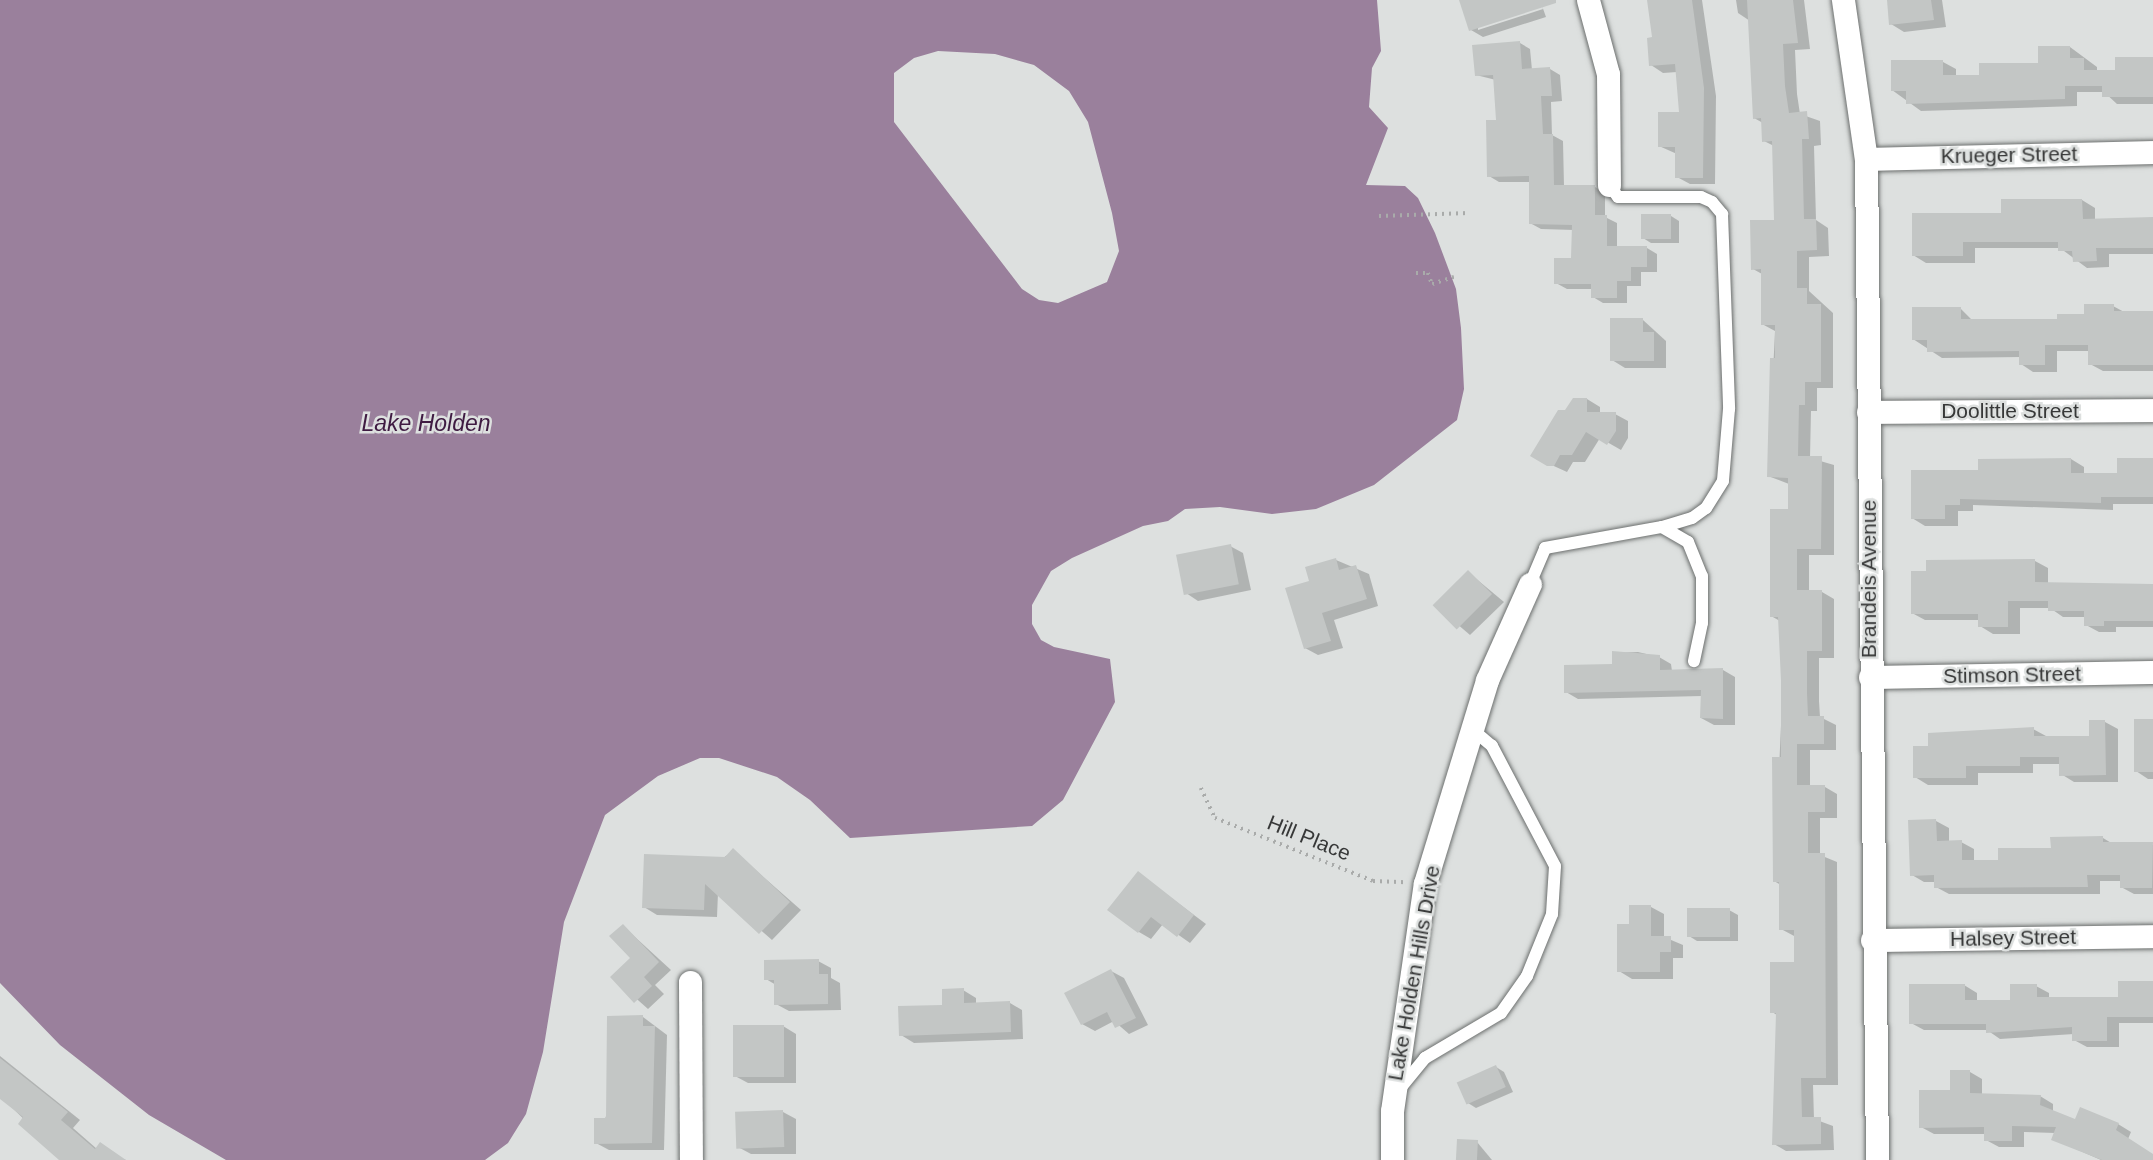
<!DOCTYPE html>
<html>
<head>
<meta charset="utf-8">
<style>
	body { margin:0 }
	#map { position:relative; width:2153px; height:1160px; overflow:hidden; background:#dde0df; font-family:Arial,sans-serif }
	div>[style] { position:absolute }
	.water>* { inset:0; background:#9a809c }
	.shadow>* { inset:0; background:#0003 }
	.building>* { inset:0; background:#c3c6c5; transform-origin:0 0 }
	.path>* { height:3.5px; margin-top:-1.75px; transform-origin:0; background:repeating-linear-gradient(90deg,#a9abaa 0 2px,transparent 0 7px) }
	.roads { filter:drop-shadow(0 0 2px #6c6f6e) drop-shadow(0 0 2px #6c6f6e) }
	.lane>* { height:12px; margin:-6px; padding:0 6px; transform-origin:6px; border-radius:6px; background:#fff }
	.street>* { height:23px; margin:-11.5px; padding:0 11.5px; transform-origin:11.5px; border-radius:11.5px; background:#fff }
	span { translate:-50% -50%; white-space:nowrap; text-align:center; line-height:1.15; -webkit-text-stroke:5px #dde0df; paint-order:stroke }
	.street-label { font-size:21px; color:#373838 }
	.water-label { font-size:23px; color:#3f1b42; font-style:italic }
</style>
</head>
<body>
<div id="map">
	<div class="water">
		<div style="clip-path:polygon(evenodd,0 0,1377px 0,1381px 51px,1372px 68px,1369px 107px,1388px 128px,1366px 185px,1405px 186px,1418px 198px,1435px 233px,1456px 289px,1461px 328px,1464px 389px,1457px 420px,1374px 485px,1316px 509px,1272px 514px,1220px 507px,1185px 509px,1168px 521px,1143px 526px,1072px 558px,1051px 571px,1032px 605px,1032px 624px,1041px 640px,1054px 647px,1110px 659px,1115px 702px,1063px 800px,1032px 826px,850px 838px,810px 800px,777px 777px,719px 758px,700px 758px,658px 776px,605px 815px,564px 922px,543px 1052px,526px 1114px,508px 1143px,485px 1160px,226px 1160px,149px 1115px,60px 1045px,0 983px,0 0,938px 51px,995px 54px,1034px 65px,1069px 91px,1088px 122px,1112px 213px,1119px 251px,1107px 282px,1058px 303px,1039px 300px,1022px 289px,894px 122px,894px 73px,914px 58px,938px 51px)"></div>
	</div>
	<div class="shadow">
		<div style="clip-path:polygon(evenodd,1461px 0,1540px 0,1546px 17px,1483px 37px,1471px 30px,1461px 0,1542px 6px,1543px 9px,1478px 30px,1478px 26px,1542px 6px)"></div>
		<div style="clip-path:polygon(1648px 0,1702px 0,1716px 96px,1715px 184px,1690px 184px,1677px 177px,1677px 154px,1659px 146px,1681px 114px,1677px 72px,1663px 73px,1651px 65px,1654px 39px)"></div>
		<div style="clip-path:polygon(1736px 0,1804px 0,1810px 49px,1795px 50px,1797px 94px,1800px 114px,1820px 121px,1821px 145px,1814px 146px,1816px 220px,1828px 228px,1829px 256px,1809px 257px,1809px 291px,1833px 313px,1833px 388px,1817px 388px,1817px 411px,1811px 411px,1810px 458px,1834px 465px,1834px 555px,1809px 555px,1809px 592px,1822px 592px,1834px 599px,1834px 658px,1819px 658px,1819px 701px,1820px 717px,1836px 725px,1836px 750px,1810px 750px,1810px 787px,1825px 787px,1837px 794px,1837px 818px,1820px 818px,1820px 855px,1837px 862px,1838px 1085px,1813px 1085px,1814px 1119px,1833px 1126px,1834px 1150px,1786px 1151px,1774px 1144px,1777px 1015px,1772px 1012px,1796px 964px,1796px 937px,1781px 929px,1781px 885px,1774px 881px,1783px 681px,1780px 621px,1771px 616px,1789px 511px,1789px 484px,1768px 476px,1775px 331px,1762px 324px,1762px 274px,1753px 269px,1776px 221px,1774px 146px,1764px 141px,1763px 123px,1754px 118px,1750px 21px,1738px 13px)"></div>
		<div style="clip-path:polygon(1889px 0,1942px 0,1946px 27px,1904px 32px,1891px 24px)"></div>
		<div style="clip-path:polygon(1520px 43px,1530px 49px,1532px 70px,1550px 69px,1560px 75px,1562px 101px,1551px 102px,1552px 135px,1563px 141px,1564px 186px,1595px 187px,1605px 193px,1605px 217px,1617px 223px,1617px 248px,1647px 248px,1657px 254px,1657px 272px,1641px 272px,1641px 286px,1627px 286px,1627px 303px,1603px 303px,1593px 297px,1593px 289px,1567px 289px,1556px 283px,1573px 260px,1574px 230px,1541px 229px,1530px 223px,1531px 182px,1499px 182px,1489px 176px,1498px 122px,1496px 80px,1476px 75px)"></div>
		<div style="clip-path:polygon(2070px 47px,2097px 67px,2097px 72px,2117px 72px,2153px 59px,2153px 104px,2117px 104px,2104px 92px,2077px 92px,2077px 106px,1921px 111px,1892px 90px,1943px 62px,1956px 69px,1956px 77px,1981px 77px,2039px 64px)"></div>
		<div style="clip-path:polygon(2153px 198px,2153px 254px,2109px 254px,2109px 267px,2087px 268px,2060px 248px,1975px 248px,1975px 263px,1926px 263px,1913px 255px,2003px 215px,2082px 200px,2095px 208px,2095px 220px,2153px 218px)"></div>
		<div style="clip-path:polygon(1671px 216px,1679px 221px,1679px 243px,1651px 243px,1643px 238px)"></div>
		<div style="clip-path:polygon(2113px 306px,2126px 313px,2153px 313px,2153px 371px,2103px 371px,2090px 364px,2090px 351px,2057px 351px,2057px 372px,2033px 372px,2021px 364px,2021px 357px,1942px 358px,1913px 339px,1961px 309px,1973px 321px,2059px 321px)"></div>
		<div style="clip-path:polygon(1643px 320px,1666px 341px,1666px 368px,1625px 368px,1612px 360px)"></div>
		<div style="clip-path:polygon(1587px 399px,1600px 407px,1600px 414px,1615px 414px,1628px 421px,1628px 438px,1621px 450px,1600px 438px,1585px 462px,1573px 462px,1567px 472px,1545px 462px,1566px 412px)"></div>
		<div style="clip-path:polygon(2071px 459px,2084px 467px,2084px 474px,2119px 474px,2153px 459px,2153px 504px,2113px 504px,2113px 510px,1973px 505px,1973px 511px,1958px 511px,1958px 526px,1925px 526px,1912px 518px,1980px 472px)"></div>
		<div style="clip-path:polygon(1230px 546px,1243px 553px,1251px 590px,1198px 601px,1186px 593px)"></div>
		<div style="clip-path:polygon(1336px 560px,1369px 574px,1378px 606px,1334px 620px,1343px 648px,1318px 655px,1305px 648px,1311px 582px)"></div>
		<div style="clip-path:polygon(2035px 561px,2048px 568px,2048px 584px,2153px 585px,2153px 627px,2116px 627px,2116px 632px,2099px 632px,2086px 625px,2086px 617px,2063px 617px,2050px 608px,2020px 608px,2020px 634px,1993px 634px,1980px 626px,1980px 620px,1925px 620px,1912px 613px)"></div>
		<div style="clip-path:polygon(1468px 572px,1504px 602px,1470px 635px,1435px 605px)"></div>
		<div style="clip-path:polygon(1638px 652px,1659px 657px,1671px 664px,1672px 671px,1723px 670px,1735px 677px,1735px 725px,1714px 725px,1701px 718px,1702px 696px,1578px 699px,1566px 692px,1614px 666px,1614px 653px)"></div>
		<div style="clip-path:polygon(2153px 721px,2153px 779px,2148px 779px,2136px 771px)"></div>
		<div style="clip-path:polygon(2105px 722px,2118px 729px,2118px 782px,2074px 782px,2061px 774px,2061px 764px,2033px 764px,2033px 773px,1978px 773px,1978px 785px,1928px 785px,1915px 777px,1930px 748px,2033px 729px,2046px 736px,2091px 737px)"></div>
		<div style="clip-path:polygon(1936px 821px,1949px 828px,1949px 842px,1961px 842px,1974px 849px,1974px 862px,2000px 862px,2103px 838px,2113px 844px,2153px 845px,2153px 894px,2134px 894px,2121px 887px,2121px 881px,2100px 881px,2100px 894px,1949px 894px,1936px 887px,1936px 882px,1924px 882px,1912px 875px)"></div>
		<div style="clip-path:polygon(734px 851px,801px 910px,772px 940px,718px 893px,717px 917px,657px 915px,644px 907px)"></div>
		<div style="clip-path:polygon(1138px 873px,1206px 924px,1190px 943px,1163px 924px,1151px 939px,1139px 932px)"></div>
		<div style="clip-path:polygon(1651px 907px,1664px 914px,1664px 937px,1683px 945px,1683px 958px,1673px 958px,1673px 979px,1632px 979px,1619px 971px,1630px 926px)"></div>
		<div style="clip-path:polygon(1729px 910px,1738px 915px,1738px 941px,1697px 941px,1689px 936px)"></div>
		<div style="clip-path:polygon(623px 926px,671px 970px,655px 985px,664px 994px,648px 1009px,612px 977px,632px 958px)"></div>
		<div style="clip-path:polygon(818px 961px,831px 968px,831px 978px,840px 983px,841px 1010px,789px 1011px,776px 1004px,776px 985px,766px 979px)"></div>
		<div style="clip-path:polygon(1111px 971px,1124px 978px,1148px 1025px,1129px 1034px,1114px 1021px,1095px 1031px,1082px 1024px)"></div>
		<div style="clip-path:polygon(2153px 982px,2153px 1023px,2119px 1023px,2119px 1047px,2087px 1047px,2074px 1040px,2074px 1034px,2000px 1039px,1987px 1030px,1924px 1030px,1911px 1023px,1964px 985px,1977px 993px,1977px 1002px,2012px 1002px,2036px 986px,2049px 993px,2049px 999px,2120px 999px)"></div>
		<div style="clip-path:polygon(963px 990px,976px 998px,976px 1004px,1010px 1003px,1022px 1010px,1023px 1039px,914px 1043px,901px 1035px)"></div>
		<div style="clip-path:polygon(643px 1017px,667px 1035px,664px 1150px,609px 1150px,596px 1143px)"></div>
		<div style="clip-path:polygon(783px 1026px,796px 1034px,796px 1083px,748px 1083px,735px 1076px)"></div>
		<div style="clip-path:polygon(0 1056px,80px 1120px,73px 1128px,97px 1149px,126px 1160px,66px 1160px,0 1096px)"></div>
		<div style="clip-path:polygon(1496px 1067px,1504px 1072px,1513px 1092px,1476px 1108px,1468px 1103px)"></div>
		<div style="clip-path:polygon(1970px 1072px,1982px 1079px,1982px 1095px,2040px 1096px,2053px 1104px,2053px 1112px,2076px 1121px,2118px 1124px,2131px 1132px,2128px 1139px,2153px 1155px,2153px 1160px,2101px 1160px,2053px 1139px,2055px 1133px,2024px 1132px,2024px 1147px,1999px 1147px,1986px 1140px,1986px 1134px,1934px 1134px,1921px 1127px)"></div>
		<div style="clip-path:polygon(783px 1112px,796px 1119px,796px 1154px,751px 1154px,738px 1147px)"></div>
		<div style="clip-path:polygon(1477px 1142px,1492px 1160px,1459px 1160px)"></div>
	</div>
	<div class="building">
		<div style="clip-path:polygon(1459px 0,1556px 0,1556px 3px,1469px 31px)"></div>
		<div style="clip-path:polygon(1647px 0,1692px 0,1704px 88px,1703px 178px,1675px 178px,1675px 147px,1658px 147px,1658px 112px,1679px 112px,1675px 64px,1649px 66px,1647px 38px,1652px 37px)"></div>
		<div style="clip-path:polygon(1747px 0,1793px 0,1798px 43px,1783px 44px,1785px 86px,1789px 113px,1807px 111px,1809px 139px,1802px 139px,1804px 219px,1816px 219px,1817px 250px,1797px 251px,1797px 288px,1807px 288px,1807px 304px,1821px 304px,1821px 382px,1805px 382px,1805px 405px,1799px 405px,1798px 456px,1822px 456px,1821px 549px,1797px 549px,1797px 590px,1822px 590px,1822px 651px,1807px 651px,1807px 693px,1808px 716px,1824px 716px,1824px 744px,1797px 744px,1797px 785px,1825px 785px,1825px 812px,1808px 812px,1808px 853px,1825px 853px,1826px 1078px,1801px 1078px,1802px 1117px,1821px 1117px,1821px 1144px,1772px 1145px,1776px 1013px,1770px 1013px,1770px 962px,1794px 962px,1794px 930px,1779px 930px,1779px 882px,1773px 882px,1772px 757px,1781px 757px,1781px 681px,1778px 617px,1770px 617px,1770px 509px,1788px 509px,1788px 478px,1767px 477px,1770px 358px,1775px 358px,1775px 325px,1761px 325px,1761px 269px,1751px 270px,1750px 220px,1774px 220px,1772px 141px,1762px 142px,1761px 118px,1753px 119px)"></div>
		<div style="clip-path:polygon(1887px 0,1931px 0,1934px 20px,1889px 25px)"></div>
		<div style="clip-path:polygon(1520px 41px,1522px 69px,1550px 67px,1552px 96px,1541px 96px,1543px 134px,1553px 134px,1554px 185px,1595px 185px,1595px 215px,1607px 215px,1607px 246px,1647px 246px,1647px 267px,1631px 267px,1631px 281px,1617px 281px,1617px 298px,1591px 298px,1591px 284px,1554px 284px,1554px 258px,1571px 258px,1572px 225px,1529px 224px,1529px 176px,1487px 177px,1486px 120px,1496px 120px,1493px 75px,1475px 76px,1472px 45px)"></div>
		<div style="clip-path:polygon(2038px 46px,2070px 46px,2070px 58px,2084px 58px,2084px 70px,2115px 70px,2115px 57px,2153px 57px,2153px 97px,2102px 97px,2102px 86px,2065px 86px,2065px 99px,1906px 104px,1906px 91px,1891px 91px,1891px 60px,1943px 60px,1943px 75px,1979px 75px,1979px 63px,2038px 63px)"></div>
		<div style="clip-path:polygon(2001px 199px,2082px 199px,2083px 219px,2153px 217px,2153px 248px,2096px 248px,2097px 261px,2073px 262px,2072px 251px,2058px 251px,2058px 242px,1963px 242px,1963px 256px,1912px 256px,1912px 213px,2001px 213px)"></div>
		<div style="left:1641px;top:214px;width:30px;height:25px"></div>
		<div style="clip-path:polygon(2084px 304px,2114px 304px,2114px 311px,2153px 311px,2153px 365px,2088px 365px,2088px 345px,2045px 345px,2045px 365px,2019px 365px,2019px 351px,1927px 352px,1927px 340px,1912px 340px,1912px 307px,1961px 307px,1961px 319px,2057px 319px,2057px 314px,2084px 314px)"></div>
		<div style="clip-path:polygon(1610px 318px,1643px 318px,1643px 332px,1654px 332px,1654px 361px,1610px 361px)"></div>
		<div style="clip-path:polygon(1573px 398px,1587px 398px,1587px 412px,1616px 412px,1616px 431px,1607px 445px,1586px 432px,1572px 455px,1560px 455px,1554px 466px,1547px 466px,1530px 456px,1558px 410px,1565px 410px)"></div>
		<div style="clip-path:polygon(2071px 458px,2071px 473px,2117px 473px,2117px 458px,2153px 458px,2153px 497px,2101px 497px,2101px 503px,1960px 499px,1960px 505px,1945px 505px,1945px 519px,1911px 519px,1911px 470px,1978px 470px,1978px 459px)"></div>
		<div style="left:1231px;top:544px;width:41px;height:56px;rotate:79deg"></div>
		<div style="clip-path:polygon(1336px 558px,1339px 570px,1356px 565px,1367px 599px,1322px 613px,1331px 641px,1304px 649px,1285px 588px,1309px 581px,1305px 567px)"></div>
		<div style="clip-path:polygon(2035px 559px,2035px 582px,2153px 584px,2153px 621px,2104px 621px,2104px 626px,2084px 626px,2084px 611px,2048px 611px,2048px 601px,2008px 601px,2008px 627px,1978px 627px,1978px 614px,1911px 614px,1911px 571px,1926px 571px,1926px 560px)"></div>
		<div style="left:1468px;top:570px;width:34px;height:50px;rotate:45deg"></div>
		<div style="clip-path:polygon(1612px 651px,1660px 655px,1660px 670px,1723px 668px,1723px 719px,1700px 718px,1701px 690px,1564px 693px,1564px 665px,1612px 664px)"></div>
		<div style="left:2134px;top:719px;width:19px;height:53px"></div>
		<div style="clip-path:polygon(2089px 720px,2105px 720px,2106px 775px,2059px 776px,2059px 757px,2020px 757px,2020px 766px,1966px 766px,1966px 778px,1913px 778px,1913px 746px,1928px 746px,1928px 733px,2034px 727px,2034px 736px,2089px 736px)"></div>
		<div style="clip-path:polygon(1936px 819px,1937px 841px,1962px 840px,1962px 860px,1998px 860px,1998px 848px,2051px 848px,2050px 837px,2103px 836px,2103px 842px,2153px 842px,2152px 888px,2120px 888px,2120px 875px,2087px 875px,2088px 887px,1934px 888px,1934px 875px,1910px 876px,1908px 820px)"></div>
		<div style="clip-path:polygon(733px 848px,790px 902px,759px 934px,705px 884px,704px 910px,642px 908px,644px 854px,725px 857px)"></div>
		<div style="clip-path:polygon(1138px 871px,1194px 915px,1177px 937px,1151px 917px,1138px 933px,1107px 910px)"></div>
		<div style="clip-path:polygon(1629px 905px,1651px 905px,1651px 936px,1671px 936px,1671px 952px,1660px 952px,1660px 972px,1617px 972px,1617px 924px,1629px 924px)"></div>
		<div style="left:1687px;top:908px;width:43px;height:29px"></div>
		<div style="clip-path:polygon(623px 924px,659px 962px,644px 977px,652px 986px,634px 1003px,610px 977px,630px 958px,609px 936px)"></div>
		<div style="clip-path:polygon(819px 959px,819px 974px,828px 974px,828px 1004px,774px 1005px,774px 980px,764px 980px,764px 960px)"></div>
		<div style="clip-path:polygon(1111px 969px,1136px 1018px,1115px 1028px,1107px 1012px,1081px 1025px,1064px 993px)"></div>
		<div style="clip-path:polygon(2118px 981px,2153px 981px,2153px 1017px,2107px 1017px,2107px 1041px,2072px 1041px,2072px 1027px,1986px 1033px,1986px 1024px,1909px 1024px,1909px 984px,1965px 984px,1965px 1000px,2010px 1000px,2010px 984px,2037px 984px,2037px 997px,2118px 997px)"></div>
		<div style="clip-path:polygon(964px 988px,964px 1003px,1010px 1001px,1011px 1032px,899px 1036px,898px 1006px,942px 1005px,942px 989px)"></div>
		<div style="clip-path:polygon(643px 1015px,643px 1026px,655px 1026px,652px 1143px,594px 1144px,594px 1118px,606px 1118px,607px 1016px)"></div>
		<div style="left:733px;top:1025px;width:51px;height:52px"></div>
		<div style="clip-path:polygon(0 1058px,68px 1112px,61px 1120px,95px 1149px,100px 1142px,126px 1160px,59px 1160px,18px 1124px,23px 1117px,0 1099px)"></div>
		<div style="left:1496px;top:1065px;width:24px;height:43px;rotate:66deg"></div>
		<div style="clip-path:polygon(1950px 1070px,1970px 1070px,1970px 1093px,2041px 1095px,2040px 1105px,2075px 1119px,2080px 1107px,2119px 1123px,2116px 1130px,2153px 1154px,2153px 1160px,2102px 1160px,2051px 1140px,2056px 1127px,2012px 1126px,2012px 1141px,1984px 1141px,1984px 1127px,1919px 1128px,1919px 1090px,1950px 1090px)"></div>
		<div style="left:783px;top:1110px;width:37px;height:48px;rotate:88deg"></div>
		<div style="left:1457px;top:1139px;width:21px;height:21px;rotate:3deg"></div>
	</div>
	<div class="path">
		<div style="left:1379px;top:216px;width:90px;rotate:-1.9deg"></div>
		<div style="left:1416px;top:273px;width:12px"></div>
		<div style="left:1428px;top:273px;width:12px;rotate:70deg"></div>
		<div style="left:1432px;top:284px;width:23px;rotate:-18deg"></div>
		<div style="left:1201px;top:788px;width:33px;rotate:65deg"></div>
		<div style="left:1215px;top:818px;width:170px;rotate:21.7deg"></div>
		<div style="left:1373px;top:881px;width:33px;rotate:2deg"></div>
	</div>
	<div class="roads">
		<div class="lane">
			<div style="left:1609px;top:185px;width:15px;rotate:53deg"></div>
			<div style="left:1618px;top:197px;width:83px"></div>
			<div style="left:1701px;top:197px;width:12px;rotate:24deg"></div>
			<div style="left:1712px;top:202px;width:16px;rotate:50deg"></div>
			<div style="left:1722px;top:214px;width:195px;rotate:87.9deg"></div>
			<div style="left:1729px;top:409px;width:72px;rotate:94.8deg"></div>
			<div style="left:1723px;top:481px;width:32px;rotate:122deg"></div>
			<div style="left:1706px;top:508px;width:17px;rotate:144deg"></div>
			<div style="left:1692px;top:518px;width:31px;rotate:163deg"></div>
			<div style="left:1530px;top:584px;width:39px;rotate:-67deg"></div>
			<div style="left:1545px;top:548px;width:119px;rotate:-10.2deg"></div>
			<div style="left:1662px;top:527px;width:30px;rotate:30deg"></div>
			<div style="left:1688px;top:542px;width:37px;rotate:68deg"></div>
			<div style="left:1702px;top:576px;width:47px;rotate:90deg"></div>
			<div style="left:1702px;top:623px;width:39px;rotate:102deg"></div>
			<div style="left:1398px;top:1091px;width:43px;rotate:-50.7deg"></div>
			<div style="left:1425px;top:1058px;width:88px;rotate:-30.6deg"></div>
			<div style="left:1501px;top:1013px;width:45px;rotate:-54.9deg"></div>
			<div style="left:1527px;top:976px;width:67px;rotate:-68deg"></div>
			<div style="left:1552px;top:914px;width:48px;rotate:-86.4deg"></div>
			<div style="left:1555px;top:866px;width:136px;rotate:-117.7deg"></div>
			<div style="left:1492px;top:746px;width:25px;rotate:-140deg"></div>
		</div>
		<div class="street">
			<div style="left:1588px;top:0;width:77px;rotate:74.9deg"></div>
			<div style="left:1608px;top:74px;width:111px;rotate:89.5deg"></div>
			<div style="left:1843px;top:0;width:161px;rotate:81.8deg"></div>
			<div style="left:1866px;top:159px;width:1001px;rotate:89.37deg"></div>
			<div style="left:1866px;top:159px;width:287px;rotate:-1.4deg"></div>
			<div style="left:1868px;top:412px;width:285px;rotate:-0.4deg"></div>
			<div style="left:1870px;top:677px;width:283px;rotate:-1deg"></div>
			<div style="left:1872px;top:940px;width:281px;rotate:-0.8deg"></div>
			<div style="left:690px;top:982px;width:178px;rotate:89.7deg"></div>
			<div style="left:1392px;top:1160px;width:49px;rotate:-90deg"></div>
			<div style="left:1392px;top:1111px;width:230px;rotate:-81.8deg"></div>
			<div style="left:1425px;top:883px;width:212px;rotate:-73deg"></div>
			<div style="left:1487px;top:680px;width:105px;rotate:-65.9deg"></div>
		</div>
	</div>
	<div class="street-label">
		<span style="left:2009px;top:155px;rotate:-1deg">Krueger Street</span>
		<span style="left:2010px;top:411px">Doolittle Street</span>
		<span style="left:1869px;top:579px;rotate:-90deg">Brandeis Avenue</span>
		<span style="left:2012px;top:675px;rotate:-1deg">Stimson Street</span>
		<span style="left:1309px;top:838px;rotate:22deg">Hill Place</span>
		<span style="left:2013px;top:938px;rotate:-1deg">Halsey Street</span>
		<span style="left:1414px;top:973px;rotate:-80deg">Lake Holden Hills Drive</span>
	</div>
	<div class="water-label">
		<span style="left:426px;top:423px">Lake Holden</span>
	</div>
</div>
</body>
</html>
